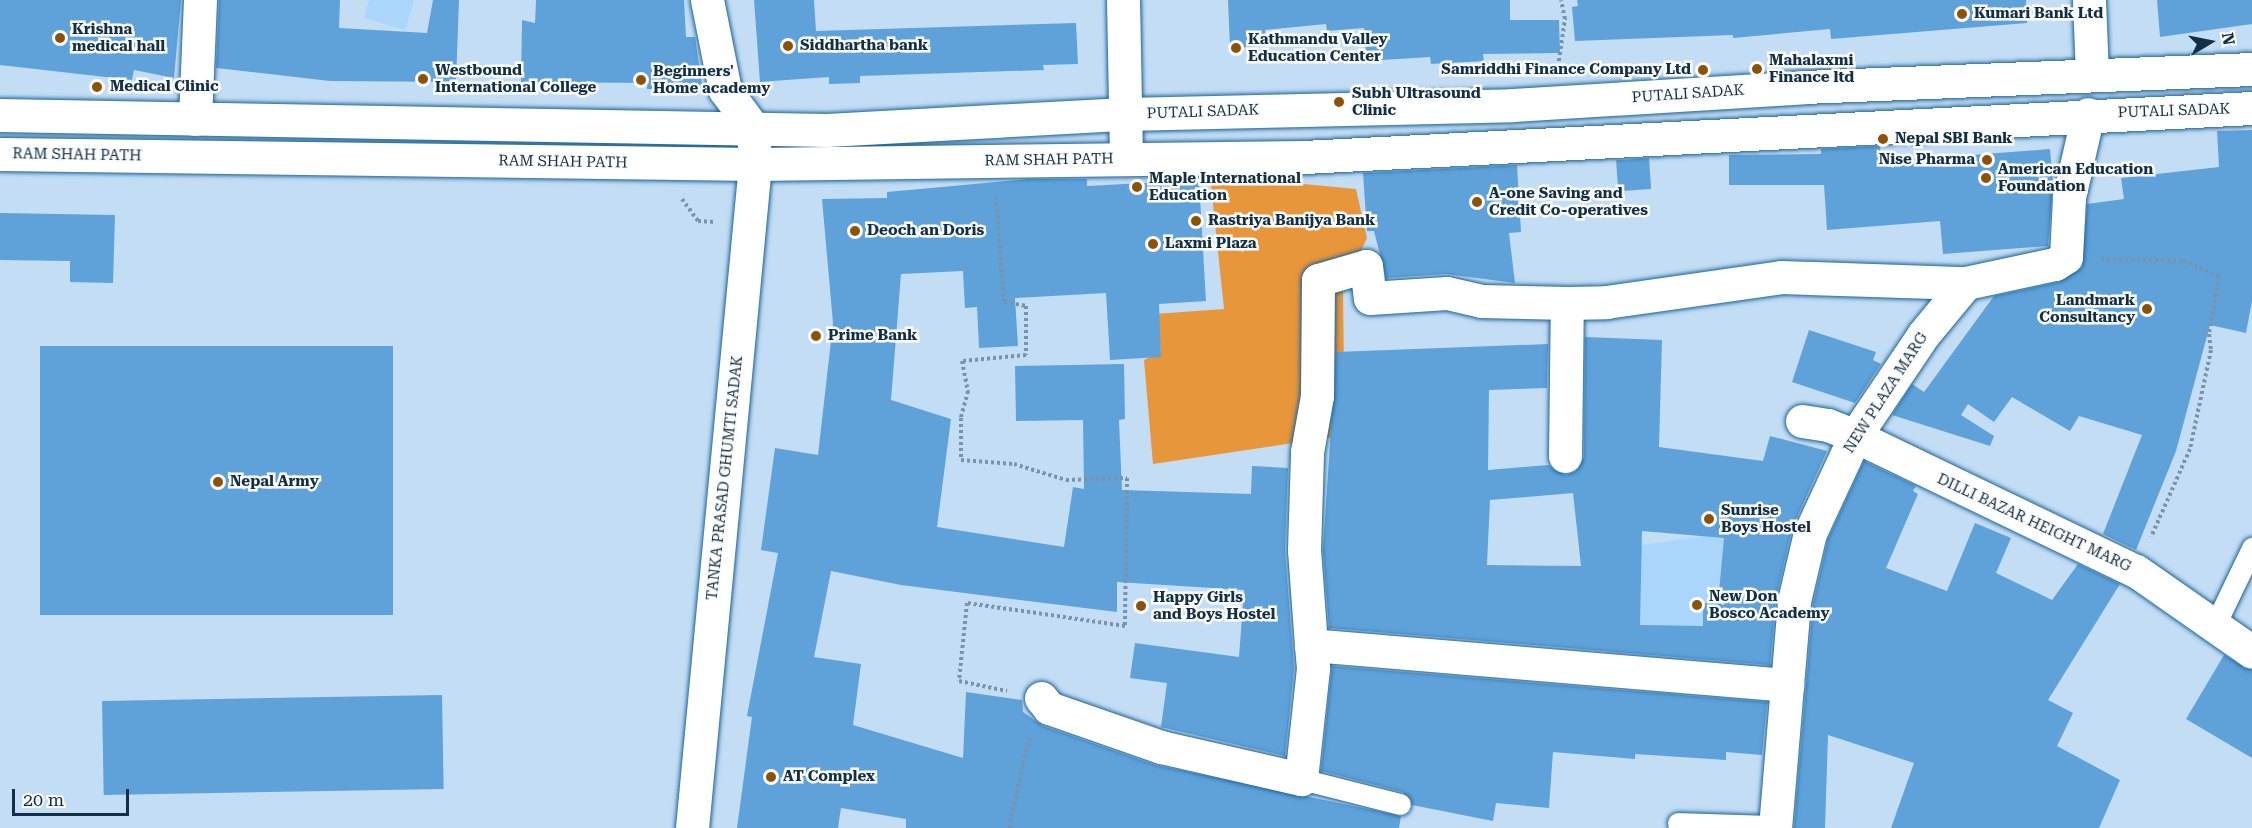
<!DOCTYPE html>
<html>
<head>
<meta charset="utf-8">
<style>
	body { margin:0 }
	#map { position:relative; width:2252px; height:828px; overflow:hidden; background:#c3ddf5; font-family:"Roboto Serif",serif }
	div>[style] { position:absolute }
	.built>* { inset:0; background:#aad6fc }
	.green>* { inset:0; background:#e7963b }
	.building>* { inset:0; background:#5fa2da; transform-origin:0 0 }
	.path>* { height:4px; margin-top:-2px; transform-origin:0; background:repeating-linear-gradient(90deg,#7893aa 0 3px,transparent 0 6px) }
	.roads { filter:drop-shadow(0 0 2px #1c6397) drop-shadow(0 0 2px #1c6397) }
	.lane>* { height:21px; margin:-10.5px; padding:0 10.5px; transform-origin:10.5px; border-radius:10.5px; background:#fff }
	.street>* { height:33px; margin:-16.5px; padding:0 16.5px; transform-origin:16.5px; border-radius:16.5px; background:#fff }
	.secondary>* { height:33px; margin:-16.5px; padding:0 16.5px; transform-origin:16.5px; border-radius:16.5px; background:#fff }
	.primary>* { height:33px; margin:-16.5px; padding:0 16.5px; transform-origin:16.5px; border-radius:16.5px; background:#fff }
	.dots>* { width:16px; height:16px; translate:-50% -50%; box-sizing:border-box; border:3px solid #fbfbfb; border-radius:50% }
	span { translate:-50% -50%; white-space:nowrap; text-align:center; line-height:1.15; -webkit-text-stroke:5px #fbfbfb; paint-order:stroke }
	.poi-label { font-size:15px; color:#122f45; font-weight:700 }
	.left { translate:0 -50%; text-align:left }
	.right { translate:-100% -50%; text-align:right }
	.street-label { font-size:15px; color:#122f45 }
	.north { position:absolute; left:2180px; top:12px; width:60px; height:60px; -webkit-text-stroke:4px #fbfbfb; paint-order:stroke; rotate:80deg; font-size:16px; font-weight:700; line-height:24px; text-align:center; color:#122f45 }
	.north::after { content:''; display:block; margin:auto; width:21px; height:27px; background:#122f45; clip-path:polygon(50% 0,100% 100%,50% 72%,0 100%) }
	.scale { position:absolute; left:12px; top:789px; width:117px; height:27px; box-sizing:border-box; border:3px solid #122f45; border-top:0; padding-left:8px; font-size:18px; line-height:21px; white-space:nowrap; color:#122f45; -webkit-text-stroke:4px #fbfbfb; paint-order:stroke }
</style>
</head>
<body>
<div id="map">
	<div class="built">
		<div style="clip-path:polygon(369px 0,414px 0,405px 30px,364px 18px)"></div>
		<div style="clip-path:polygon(1735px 532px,1795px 533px,1780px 678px,1606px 660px,1607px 550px)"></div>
	</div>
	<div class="green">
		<div style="clip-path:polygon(1210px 175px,1356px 189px,1367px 238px,1343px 290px,1344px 377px,1334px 437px,1153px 464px,1144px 360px,1161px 352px,1155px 314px,1224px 309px)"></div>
	</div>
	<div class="building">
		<div style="clip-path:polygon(0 0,181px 0,174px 78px,134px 70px,132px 80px,0 65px)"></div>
		<div style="clip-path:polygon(219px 0,340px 0,339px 28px,427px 33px,433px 0,459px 0,456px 82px,330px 81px,216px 68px)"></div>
		<div style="clip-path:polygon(536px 0,684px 0,686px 37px,695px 37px,703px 91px,647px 89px,647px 83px,521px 82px,522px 20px,535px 23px)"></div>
		<div style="clip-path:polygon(754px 0,814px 0,816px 31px,1076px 23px,1078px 64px,1043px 65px,1044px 70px,860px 76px,860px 83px,829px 84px,829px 77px,760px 82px)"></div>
		<div style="clip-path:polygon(1228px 0,1510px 0,1510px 20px,1559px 20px,1560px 53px,1483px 54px,1484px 61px,1431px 64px,1430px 57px,1366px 61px,1364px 28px,1327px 31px,1326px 24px,1265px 30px,1266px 46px,1230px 48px)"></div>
		<div style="clip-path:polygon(1577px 0,2026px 0,2027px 23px,1831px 39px,1830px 29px,1733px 38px,1733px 35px,1575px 41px,1572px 7px,1578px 6px)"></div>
		<div style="clip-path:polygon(2157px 0,2252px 0,2252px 24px,2160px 37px)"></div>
		<div style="clip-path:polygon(2252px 130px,2252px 301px,2246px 333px,2210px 325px,2176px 451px,2136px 550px,2103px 534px,2142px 435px,2079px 416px,2070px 431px,2012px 397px,1994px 422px,1968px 404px,1961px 415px,1994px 436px,1990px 446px,1892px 415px,1912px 384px,1924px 392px,1994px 296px,2059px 282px,2082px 267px,2087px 204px,2124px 199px,2121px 178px,2219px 167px,2217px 131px)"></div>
		<div style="clip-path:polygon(1880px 146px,1881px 162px,2050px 149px,2053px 183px,2048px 246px,1943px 254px,1940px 221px,1827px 230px,1824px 185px,1729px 185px,1729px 155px,1821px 154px,1821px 149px)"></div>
		<div style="left:1649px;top:158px;width:31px;height:33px;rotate:86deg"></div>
		<div style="clip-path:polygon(1517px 165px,1521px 232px,1509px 233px,1515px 283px,1446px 274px,1386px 278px,1374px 231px,1367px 231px,1363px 173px)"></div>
		<div style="clip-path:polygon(1029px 179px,1087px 179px,1087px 186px,1199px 180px,1206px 301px,1159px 304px,1161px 357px,1110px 360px,1106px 293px,1015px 298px,1018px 346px,979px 348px,977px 307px,965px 308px,963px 271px,901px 274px,891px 400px,951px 419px,937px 527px,1064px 547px,1073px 487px,1084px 489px,1083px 420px,1016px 421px,1015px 366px,1124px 364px,1125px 419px,1119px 420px,1122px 490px,1251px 494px,1252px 466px,1288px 468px,1285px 551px,1294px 668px,1285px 756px,1161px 727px,1167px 683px,1130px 678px,1135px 643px,1239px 657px,1244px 590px,1117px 582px,1117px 612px,901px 585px,831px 571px,814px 657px,861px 664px,853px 725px,963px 758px,966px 692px,1022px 700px,1023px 712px,1043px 726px,1155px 765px,1401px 816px,1399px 828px,906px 828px,906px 819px,841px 808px,838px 828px,737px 828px,752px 717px,747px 716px,778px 553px,761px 550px,775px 448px,818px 455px,833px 323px,822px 199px,887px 198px,887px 192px)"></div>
		<div style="clip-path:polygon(0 213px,115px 215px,113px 283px,70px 282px,70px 261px,0 260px)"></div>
		<div style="clip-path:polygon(1809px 330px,1876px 352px,1873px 360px,1881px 364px,1855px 403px,1792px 382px)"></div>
		<div style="clip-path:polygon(evenodd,1585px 337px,1662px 340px,1659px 447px,1763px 461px,1770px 436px,1827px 451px,1792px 528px,1776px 597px,1770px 665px,1329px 628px,1323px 550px,1336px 352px,1548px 344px,1547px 388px,1489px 390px,1488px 470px,1548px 465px,1565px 475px,1575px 472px,1584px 457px,1585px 337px,1573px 493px,1581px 566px,1487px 565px,1490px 500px,1573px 493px,1585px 337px,1642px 531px,1724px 538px,1718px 603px,1703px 603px,1703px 626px,1640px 625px,1642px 531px)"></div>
		<div style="left:393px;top:346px;width:269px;height:353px;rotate:90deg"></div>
		<div style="clip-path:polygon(1864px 461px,1916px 486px,1913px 491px,1918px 494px,1886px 568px,1947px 591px,1975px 523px,2011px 538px,1996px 573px,2052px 600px,2078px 564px,2120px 584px,2048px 700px,2073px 713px,2057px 746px,2120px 780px,2099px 828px,1891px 828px,1914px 763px,1828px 735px,1825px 828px,1794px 828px,1813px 604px,1828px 539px)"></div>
		<div style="clip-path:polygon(2224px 655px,2252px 670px,2252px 758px,2186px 719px)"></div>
		<div style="clip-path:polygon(1332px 666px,1767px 702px,1762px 755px,1726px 752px,1726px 760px,1635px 754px,1635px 759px,1553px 752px,1549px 808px,1496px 803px,1493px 821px,1412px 805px,1403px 792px,1321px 771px)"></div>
		<div style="left:442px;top:695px;width:94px;height:340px;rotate:89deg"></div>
	</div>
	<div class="path">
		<div style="left:1558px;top:67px;width:49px;rotate:-81.7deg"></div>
		<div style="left:1565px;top:19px;width:19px;rotate:-102deg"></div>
		<div style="left:996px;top:197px;width:105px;rotate:85.6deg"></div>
		<div style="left:1004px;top:302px;width:22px;rotate:10deg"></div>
		<div style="left:1026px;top:306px;width:49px;rotate:90deg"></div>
		<div style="left:1026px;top:355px;width:64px;rotate:174.6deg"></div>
		<div style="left:962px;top:361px;width:31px;rotate:79deg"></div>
		<div style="left:968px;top:391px;width:28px;rotate:105deg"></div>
		<div style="left:961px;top:418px;width:42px;rotate:90deg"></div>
		<div style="left:961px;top:460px;width:53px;rotate:4.3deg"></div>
		<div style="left:1014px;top:464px;width:54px;rotate:17.1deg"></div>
		<div style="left:1066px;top:480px;width:61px;rotate:-1.9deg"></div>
		<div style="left:1127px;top:478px;width:148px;rotate:90.8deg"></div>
		<div style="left:1125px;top:626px;width:160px;rotate:-171.7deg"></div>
		<div style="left:967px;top:603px;width:78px;rotate:95.9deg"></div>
		<div style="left:959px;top:681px;width:49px;rotate:11.8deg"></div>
		<div style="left:682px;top:199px;width:27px;rotate:54deg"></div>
		<div style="left:698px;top:221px;width:17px;rotate:3deg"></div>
		<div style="left:2101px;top:259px;width:82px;rotate:1.4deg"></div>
		<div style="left:2183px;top:261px;width:39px;rotate:23deg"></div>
		<div style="left:2219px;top:276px;width:59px;rotate:99.8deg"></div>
		<div style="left:2209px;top:334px;width:16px;rotate:83deg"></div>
		<div style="left:2211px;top:350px;width:101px;rotate:102deg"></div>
		<div style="left:2190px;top:449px;width:96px;rotate:113.9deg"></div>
		<div style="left:1009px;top:828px;width:92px;rotate:-77.5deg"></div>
	</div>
	<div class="roads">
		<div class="lane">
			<div style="left:2214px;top:627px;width:88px;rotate:-64.3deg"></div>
			<div style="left:1301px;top:779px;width:102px;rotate:14.2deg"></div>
			<div style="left:1678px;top:823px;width:97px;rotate:1.8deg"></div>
		</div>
		<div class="street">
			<div style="left:707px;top:0;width:92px;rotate:78.7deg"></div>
			<div style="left:725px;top:90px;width:47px;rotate:53.6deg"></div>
			<div style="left:2089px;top:0;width:75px;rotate:87.7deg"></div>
			<div style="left:195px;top:119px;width:119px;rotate:-87.6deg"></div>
			<div style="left:1802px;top:421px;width:26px;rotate:9deg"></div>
			<div style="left:1828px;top:425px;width:29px;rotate:22deg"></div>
			<div style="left:1855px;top:436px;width:312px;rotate:25.7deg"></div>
			<div style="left:2136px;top:571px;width:141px;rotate:34.9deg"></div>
			<div style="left:1565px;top:456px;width:153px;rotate:-89.3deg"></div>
			<div style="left:1311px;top:645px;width:95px;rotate:-94.2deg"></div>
			<div style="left:1304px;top:550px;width:98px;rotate:-88.2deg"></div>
			<div style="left:1307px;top:452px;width:57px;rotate:-79.9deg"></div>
			<div style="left:1317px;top:396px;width:116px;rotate:-89.5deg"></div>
			<div style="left:1318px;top:280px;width:50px;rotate:-16.3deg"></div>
			<div style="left:1366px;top:266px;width:32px;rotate:83deg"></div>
			<div style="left:1370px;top:298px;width:77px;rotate:-3.7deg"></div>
			<div style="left:1447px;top:293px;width:35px;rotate:13deg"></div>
			<div style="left:1481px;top:301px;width:86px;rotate:1.3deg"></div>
			<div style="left:1567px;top:303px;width:39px;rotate:-1deg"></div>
			<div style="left:1606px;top:302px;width:177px;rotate:-8.1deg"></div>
			<div style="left:1781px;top:277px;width:185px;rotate:1.9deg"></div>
			<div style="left:1041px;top:698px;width:13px;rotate:51deg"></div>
			<div style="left:1049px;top:708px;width:119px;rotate:19.2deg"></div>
			<div style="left:1161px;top:747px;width:144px;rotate:12.9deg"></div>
			<div style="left:1301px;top:779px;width:112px;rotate:-83.8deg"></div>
			<div style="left:1313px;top:668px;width:23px;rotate:-95deg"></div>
			<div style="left:1311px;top:645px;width:478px;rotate:4.8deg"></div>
			<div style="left:1775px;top:828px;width:228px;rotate:-85.2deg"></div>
			<div style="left:1794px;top:601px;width:70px;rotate:-76.8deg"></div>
			<div style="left:1810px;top:533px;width:107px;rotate:-65.1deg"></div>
			<div style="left:1855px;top:436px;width:122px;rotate:-56deg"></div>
			<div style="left:1923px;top:335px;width:67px;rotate:-50.4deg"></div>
			<div style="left:1966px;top:283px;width:91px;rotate:-12.1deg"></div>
			<div style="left:2055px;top:264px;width:13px;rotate:-32deg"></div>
			<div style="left:2066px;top:257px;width:60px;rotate:-87.1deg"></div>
			<div style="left:2069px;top:197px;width:85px;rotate:-77.1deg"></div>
		</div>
		<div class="secondary">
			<div style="left:1123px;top:0;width:159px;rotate:88.9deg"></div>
			<div style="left:692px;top:828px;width:667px;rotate:-84.58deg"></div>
			<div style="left:755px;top:164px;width:36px;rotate:-93deg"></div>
		</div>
		<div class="primary">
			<div style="left:0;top:115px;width:827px;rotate:1.04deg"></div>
			<div style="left:827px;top:130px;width:298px;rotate:-3.1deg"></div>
			<div style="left:1125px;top:114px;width:388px;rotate:-1.3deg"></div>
			<div style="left:1513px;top:105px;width:292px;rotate:-3.5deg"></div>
			<div style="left:1804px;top:87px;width:448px;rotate:-2.3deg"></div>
			<div style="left:0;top:154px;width:755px;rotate:0.76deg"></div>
			<div style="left:755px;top:164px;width:549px;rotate:-0.73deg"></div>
			<div style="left:1304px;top:157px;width:949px;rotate:-2.96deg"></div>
		</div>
	</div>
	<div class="dots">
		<div style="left:1962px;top:14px;background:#8b5308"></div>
		<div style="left:60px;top:38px;background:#8b5308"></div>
		<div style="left:788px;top:46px;background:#8b5308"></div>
		<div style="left:1236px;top:48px;background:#8b5308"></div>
		<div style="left:1757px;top:69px;background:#8b5308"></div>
		<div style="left:1703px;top:70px;background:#8b5308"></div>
		<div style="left:423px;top:79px;background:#8b5308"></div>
		<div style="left:641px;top:80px;background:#8b5308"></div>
		<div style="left:97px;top:87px;background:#8b5308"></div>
		<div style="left:1339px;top:102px;background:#8b5308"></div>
		<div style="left:1883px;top:139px;background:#8b5308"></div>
		<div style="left:1987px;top:160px;background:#8b5308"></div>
		<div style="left:1986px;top:178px;background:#8b5308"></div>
		<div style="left:1137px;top:187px;background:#8b5308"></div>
		<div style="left:1477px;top:202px;background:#8b5308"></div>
		<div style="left:1196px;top:221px;background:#8b5308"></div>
		<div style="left:855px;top:231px;background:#8b5308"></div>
		<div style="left:1153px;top:244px;background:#8b5308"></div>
		<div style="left:2147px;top:309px;background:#8b5308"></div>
		<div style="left:816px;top:336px;background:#8b5308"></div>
		<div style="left:218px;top:482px;background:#8b5308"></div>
		<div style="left:1709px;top:519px;background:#8b5308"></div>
		<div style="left:1697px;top:605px;background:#8b5308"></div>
		<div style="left:1141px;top:606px;background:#8b5308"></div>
		<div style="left:771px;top:777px;background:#8b5308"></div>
	</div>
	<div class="poi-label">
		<span class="left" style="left:1974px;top:14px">Kumari Bank Ltd</span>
		<span class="left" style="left:72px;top:38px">Krishna<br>medical hall</span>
		<span class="left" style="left:1248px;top:48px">Kathmandu Valley<br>Education Center</span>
		<span class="left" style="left:800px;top:46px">Siddhartha bank</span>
		<span class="left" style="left:1769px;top:69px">Mahalaxmi<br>Finance ltd</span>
		<span class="left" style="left:435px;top:79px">Westbound<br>International College</span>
		<span class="right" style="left:1691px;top:70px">Samriddhi Finance Company Ltd</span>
		<span class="left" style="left:653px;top:80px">Beginners'<br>Home academy</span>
		<span class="left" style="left:110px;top:87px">Medical Clinic</span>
		<span class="left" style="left:1352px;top:102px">Subh Ultrasound<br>Clinic</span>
		<span class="left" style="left:1895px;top:139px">Nepal SBI Bank</span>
		<span class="right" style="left:1975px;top:160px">Nise Pharma</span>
		<span class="left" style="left:1998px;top:178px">American Education<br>Foundation</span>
		<span class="left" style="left:1149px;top:187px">Maple International<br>Education</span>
		<span class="left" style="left:1489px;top:202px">A-one Saving and<br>Credit Co-operatives</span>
		<span class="left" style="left:1208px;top:221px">Rastriya Banijya Bank</span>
		<span class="left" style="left:867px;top:231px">Deoch an Doris</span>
		<span class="left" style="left:1165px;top:244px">Laxmi Plaza</span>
		<span class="right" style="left:2135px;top:309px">Landmark<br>Consultancy</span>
		<span class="left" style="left:828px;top:336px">Prime Bank</span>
		<span class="left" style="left:230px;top:482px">Nepal Army</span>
		<span class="left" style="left:1721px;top:519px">Sunrise<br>Boys Hostel</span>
		<span class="left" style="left:1709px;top:605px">New Don<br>Bosco Academy</span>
		<span class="left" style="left:1153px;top:606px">Happy Girls<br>and Boys Hostel</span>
		<span class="left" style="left:783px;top:777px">AT Complex</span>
	</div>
	<div class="street-label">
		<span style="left:1688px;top:94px;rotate:-4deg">PUTALI SADAK</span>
		<span style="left:2174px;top:111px;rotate:-2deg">PUTALI SADAK</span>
		<span style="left:1203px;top:112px;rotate:-2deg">PUTALI SADAK</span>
		<span style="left:77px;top:155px;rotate:1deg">RAM SHAH PATH</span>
		<span style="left:1049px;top:160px;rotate:-1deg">RAM SHAH PATH</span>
		<span style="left:563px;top:162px;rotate:1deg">RAM SHAH PATH</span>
		<span style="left:1886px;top:393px;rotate:-57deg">NEW PLAZA MARG</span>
		<span style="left:725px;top:478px;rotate:-84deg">TANKA PRASAD GHUMTI SADAK</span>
		<span style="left:2034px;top:523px;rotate:25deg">DILLI BAZAR HEIGHT MARG</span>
	</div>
	<div class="north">N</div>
	<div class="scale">20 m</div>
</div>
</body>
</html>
